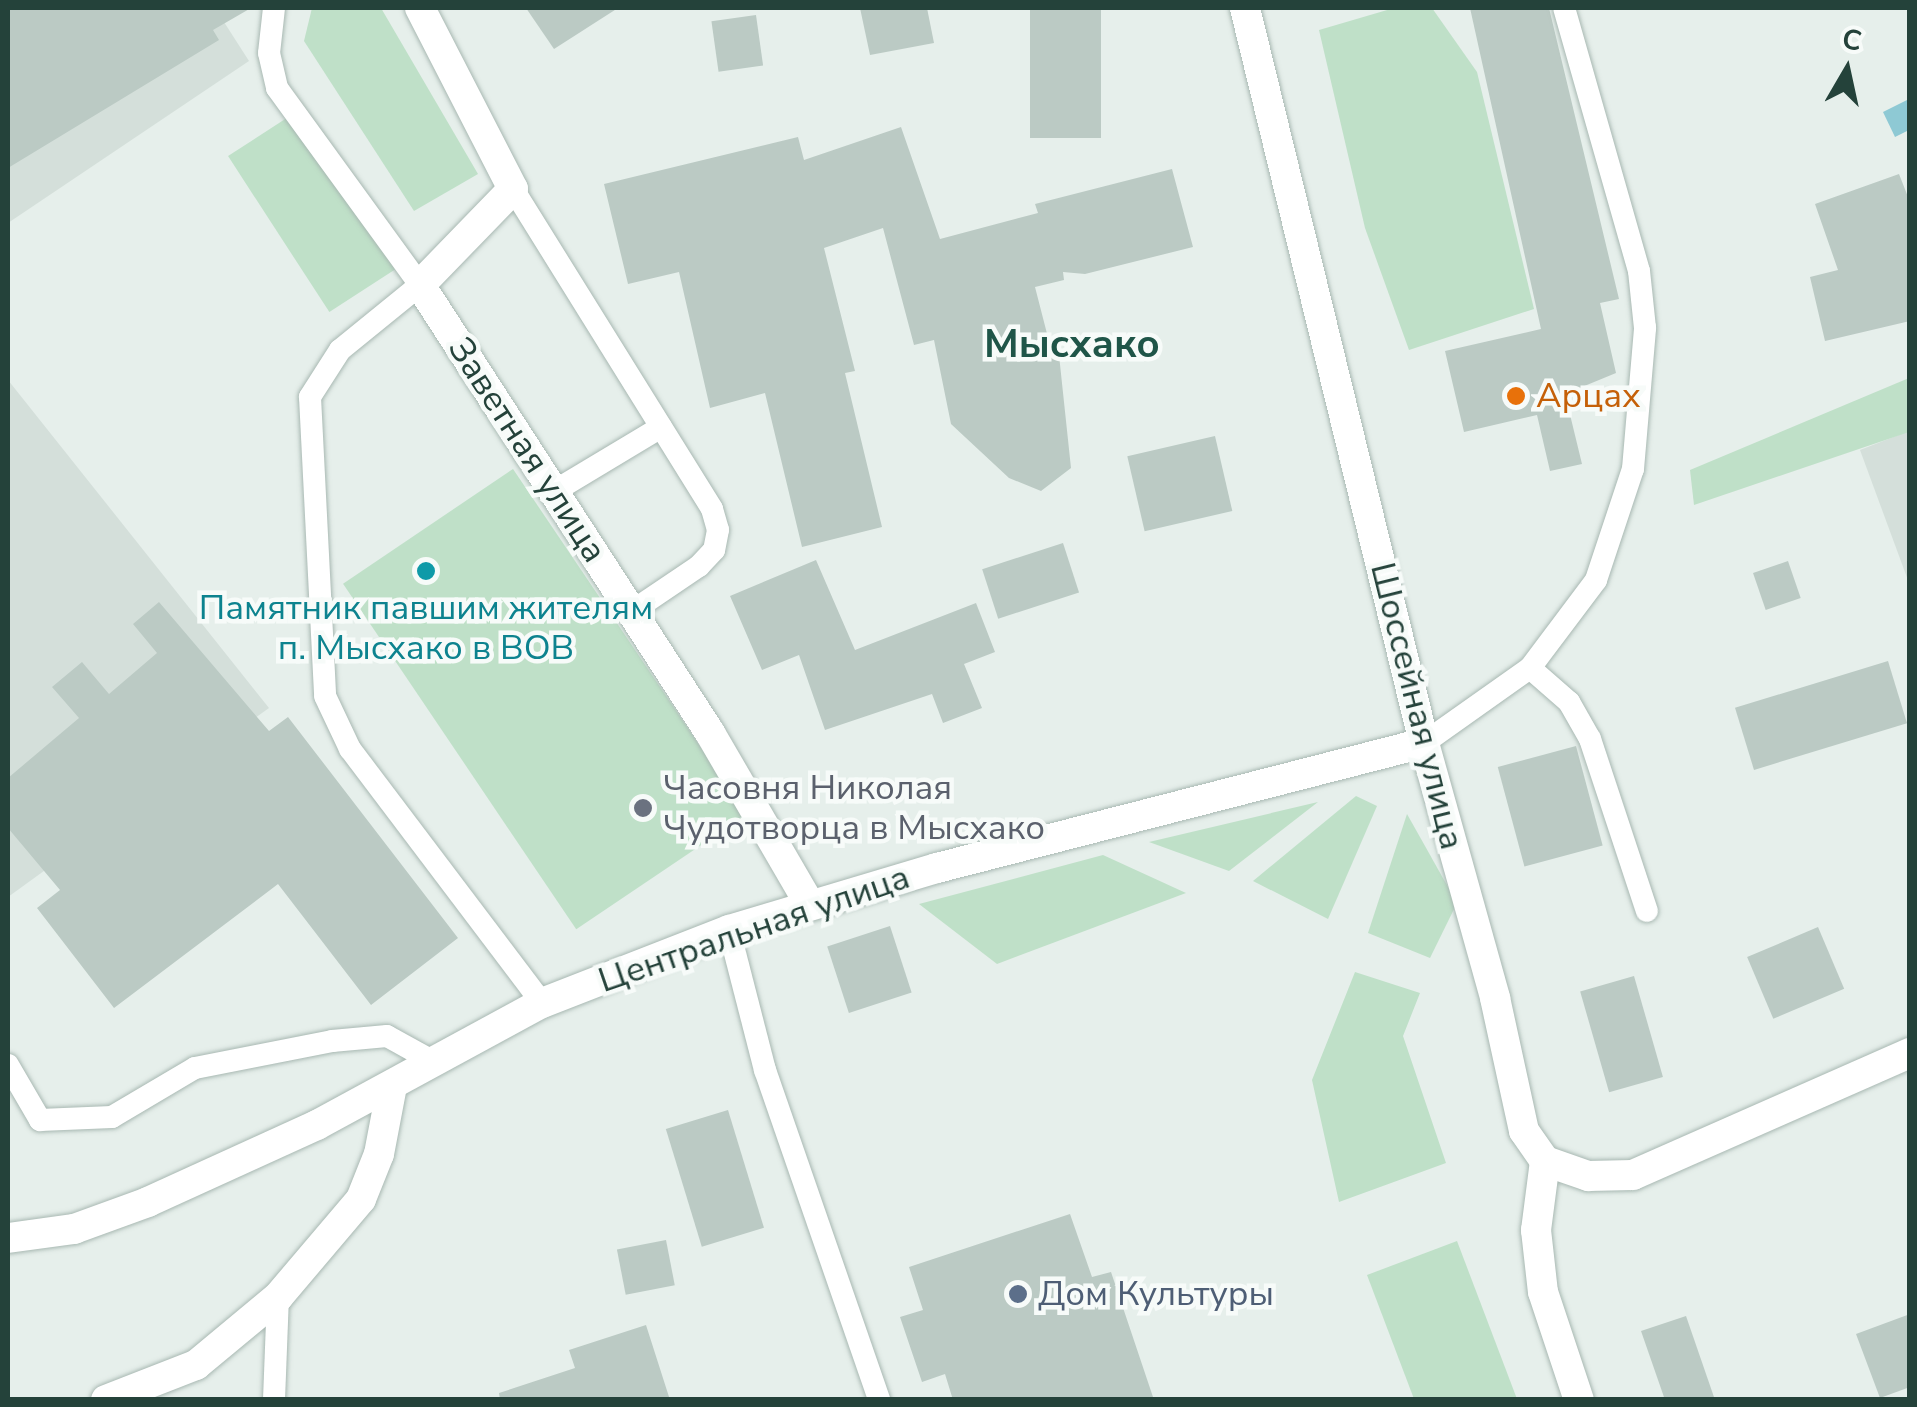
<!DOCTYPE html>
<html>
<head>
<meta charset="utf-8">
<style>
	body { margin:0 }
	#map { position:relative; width:1917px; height:1407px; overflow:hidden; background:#e6efeb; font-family:"Nunito Sans",sans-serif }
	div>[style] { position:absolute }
	.built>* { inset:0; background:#d4dfda }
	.green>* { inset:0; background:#bfe0c8; transform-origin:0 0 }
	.water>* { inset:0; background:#8ec9d4 }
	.building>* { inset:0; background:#bbcac4; transform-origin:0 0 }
	.roads { filter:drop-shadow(0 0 2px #a8b8b2) drop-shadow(0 0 2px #a8b8b2) }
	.service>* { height:22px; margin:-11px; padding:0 11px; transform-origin:11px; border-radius:11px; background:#fff }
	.minor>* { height:30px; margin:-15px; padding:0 15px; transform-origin:15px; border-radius:15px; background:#fff }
	.tertiary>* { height:30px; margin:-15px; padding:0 15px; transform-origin:15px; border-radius:15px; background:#fff }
	.dots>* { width:28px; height:28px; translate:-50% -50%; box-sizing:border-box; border:5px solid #f7fbf9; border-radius:50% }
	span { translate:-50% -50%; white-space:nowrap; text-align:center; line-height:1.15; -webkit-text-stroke:9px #f7fbf9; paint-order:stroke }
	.food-label { font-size:35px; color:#c56008 }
	.left { translate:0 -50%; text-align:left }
	.street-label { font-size:35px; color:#24423a }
	.culture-label { font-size:35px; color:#0d838f }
	.worship-label { font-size:35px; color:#5b616d }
	.service-label { font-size:35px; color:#4e5e75 }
	.quarter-label { font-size:40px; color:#1f5548; font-weight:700 }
	.frame { position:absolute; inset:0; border:10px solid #24423a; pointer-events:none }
	.north { position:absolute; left:1797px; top:20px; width:100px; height:100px; -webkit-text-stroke:8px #f7fbf9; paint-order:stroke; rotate:9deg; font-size:28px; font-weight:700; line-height:40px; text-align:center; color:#24423a }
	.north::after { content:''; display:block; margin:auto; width:35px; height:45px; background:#24423a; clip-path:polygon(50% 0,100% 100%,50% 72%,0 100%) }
</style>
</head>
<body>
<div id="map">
	<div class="built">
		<div style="clip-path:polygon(8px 8px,215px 8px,249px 61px,8px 223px)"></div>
		<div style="clip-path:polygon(8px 380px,269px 708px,8px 897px)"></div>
		<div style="clip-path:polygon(1909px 431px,1909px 583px,1860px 450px)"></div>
	</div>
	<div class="green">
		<div style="clip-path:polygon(312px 8px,381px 8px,478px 174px,414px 211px,304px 41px)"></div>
		<div style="clip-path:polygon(1394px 8px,1432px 8px,1477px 72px,1534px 309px,1409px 350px,1365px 228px,1319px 30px)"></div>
		<div style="left:296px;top:112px;width:186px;height:81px;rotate:57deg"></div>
		<div style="clip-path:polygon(1909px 378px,1909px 432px,1694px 505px,1690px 470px)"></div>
		<div style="left:513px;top:469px;width:417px;height:205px;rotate:56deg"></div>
		<div style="clip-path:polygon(1356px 796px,1377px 806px,1328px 919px,1253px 881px)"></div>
		<div style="clip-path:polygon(1318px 802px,1229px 871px,1149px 842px)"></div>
		<div style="clip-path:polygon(1407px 814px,1457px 903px,1430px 958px,1368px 933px)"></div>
		<div style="clip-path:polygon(1103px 855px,1186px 893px,997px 964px,919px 904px)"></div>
		<div style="clip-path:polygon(1355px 972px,1420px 993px,1403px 1036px,1446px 1163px,1339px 1202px,1312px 1080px)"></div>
		<div style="clip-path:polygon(1457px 1241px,1517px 1399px,1414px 1399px,1367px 1275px)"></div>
	</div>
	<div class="water">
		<div style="clip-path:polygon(1909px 99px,1909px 130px,1895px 137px,1883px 112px)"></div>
	</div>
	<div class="building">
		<div style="clip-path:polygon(8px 8px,251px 8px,213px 30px,219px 40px,8px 168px)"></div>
		<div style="clip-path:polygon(526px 8px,618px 8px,554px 49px)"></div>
		<div style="clip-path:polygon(860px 8px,927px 8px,934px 43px,870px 55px)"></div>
		<div style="left:1030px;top:8px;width:71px;height:130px"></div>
		<div style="clip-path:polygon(1470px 8px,1549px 8px,1619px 299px,1600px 303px,1616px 373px,1565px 394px,1582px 464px,1550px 471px,1537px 415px,1464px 432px,1445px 351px,1541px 329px)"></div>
		<div style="left:756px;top:15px;width:51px;height:45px;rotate:82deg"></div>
		<div style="clip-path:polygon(901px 127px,940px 239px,1038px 213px,1035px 204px,1172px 169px,1193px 247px,1085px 274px,1063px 272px,1064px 280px,1035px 287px,1053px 357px,1059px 355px,1071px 468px,1041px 491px,1009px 478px,951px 424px,934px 340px,914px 345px,883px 228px,824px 248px,855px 371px,845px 373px,882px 527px,802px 547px,765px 393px,710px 408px,679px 272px,628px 284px,604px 184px,798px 137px,804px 160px)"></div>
		<div style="clip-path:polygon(1899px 174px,1910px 202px,1910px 321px,1825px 341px,1810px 277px,1838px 270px,1815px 204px)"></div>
		<div style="left:1215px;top:436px;width:77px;height:90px;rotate:77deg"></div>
		<div style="left:1063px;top:543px;width:52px;height:85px;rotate:72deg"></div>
		<div style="clip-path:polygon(816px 560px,855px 650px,976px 603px,995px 652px,964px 664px,982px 708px,943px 723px,932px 694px,825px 730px,799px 655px,762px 670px,730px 596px)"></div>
		<div style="left:1788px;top:561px;width:39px;height:37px;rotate:71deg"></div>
		<div style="clip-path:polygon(159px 602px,269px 731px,288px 717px,458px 938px,371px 1005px,278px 884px,114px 1008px,37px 908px,60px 890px,8px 828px,8px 778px,79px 718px,52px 687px,82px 662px,109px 694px,157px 653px,133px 624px)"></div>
		<div style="left:1888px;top:661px;width:65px;height:160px;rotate:73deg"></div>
		<div style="left:1576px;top:746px;width:103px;height:81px;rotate:75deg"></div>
		<div style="left:890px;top:926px;width:70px;height:66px;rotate:72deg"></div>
		<div style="left:1818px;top:927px;width:67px;height:77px;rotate:67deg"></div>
		<div style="left:1634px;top:976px;width:105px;height:56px;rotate:74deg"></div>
		<div style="left:728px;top:1110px;width:123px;height:65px;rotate:73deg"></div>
		<div style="clip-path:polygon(1070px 1214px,1092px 1277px,1111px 1272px,1154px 1400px,953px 1400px,945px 1374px,922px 1382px,900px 1317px,923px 1310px,909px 1267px)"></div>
		<div style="left:666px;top:1240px;width:46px;height:50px;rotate:79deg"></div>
		<div style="clip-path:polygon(1910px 1314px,1910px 1387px,1880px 1398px,1856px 1334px)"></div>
		<div style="clip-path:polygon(1686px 1316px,1715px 1400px,1665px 1400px,1641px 1331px)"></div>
		<div style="clip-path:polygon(646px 1325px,670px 1400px,500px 1400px,499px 1393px,575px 1368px,569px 1350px)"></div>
	</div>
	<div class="roads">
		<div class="service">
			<div style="left:274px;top:8px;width:45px;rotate:96.3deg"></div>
			<div style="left:269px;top:53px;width:36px;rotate:77deg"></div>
			<div style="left:277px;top:88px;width:243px;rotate:54deg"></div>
			<div style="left:420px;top:285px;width:103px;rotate:140.9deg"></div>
			<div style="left:340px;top:350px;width:56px;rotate:122.6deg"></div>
			<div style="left:310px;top:397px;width:299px;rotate:87.1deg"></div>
			<div style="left:325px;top:696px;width:59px;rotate:64.7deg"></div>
			<div style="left:350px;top:749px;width:318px;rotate:52.9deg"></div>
			<div style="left:513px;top:189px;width:377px;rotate:58.1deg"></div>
			<div style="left:712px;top:509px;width:22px;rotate:74deg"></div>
			<div style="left:718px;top:530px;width:20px;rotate:101deg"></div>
			<div style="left:714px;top:550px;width:22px;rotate:133deg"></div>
			<div style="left:699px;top:566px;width:82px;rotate:145.9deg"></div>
			<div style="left:553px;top:492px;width:126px;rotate:-31deg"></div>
			<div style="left:1530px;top:668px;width:52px;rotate:41.1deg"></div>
			<div style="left:1569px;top:702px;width:43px;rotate:60.4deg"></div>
			<div style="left:1590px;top:739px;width:181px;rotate:71.7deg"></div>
			<div style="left:1424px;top:743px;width:130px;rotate:-35.3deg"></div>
			<div style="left:1530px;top:668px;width:110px;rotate:-53.1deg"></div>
			<div style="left:1596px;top:580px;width:117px;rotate:-71.6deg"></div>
			<div style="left:1633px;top:469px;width:142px;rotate:-85.1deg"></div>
			<div style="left:1645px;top:328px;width:57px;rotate:-96deg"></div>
			<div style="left:1639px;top:271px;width:273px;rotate:-105.9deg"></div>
			<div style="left:729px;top:930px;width:145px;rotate:75.6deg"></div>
			<div style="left:765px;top:1070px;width:349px;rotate:70.9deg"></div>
			<div style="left:8px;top:1065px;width:64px;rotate:59.8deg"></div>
			<div style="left:40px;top:1120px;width:72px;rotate:-2.4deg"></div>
			<div style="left:112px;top:1117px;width:96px;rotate:-30.6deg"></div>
			<div style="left:195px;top:1068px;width:140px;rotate:-11.1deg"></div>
			<div style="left:332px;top:1041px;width:55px;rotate:-5.2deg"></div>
			<div style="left:387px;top:1036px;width:54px;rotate:29deg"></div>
			<div style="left:274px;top:1400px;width:103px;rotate:-87.8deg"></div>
		</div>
		<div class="minor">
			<div style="left:420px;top:8px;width:203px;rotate:62.8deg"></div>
			<div style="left:513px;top:189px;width:134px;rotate:134.1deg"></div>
			<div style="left:420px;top:285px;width:534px;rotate:57.08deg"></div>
			<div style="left:710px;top:733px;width:197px;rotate:59.8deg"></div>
			<div style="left:1424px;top:743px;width:265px;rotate:74.4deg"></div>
			<div style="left:1495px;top:998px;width:136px;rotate:77.7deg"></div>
			<div style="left:1524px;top:1131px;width:37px;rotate:55deg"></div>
			<div style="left:1545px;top:1161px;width:70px;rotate:97.4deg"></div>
			<div style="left:1536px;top:1230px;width:62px;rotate:83.6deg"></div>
			<div style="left:1543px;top:1292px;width:114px;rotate:71.6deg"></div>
			<div style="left:1545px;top:1161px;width:46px;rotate:19.2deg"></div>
			<div style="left:1588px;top:1176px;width:45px;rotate:-1.3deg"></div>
			<div style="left:1633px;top:1175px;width:303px;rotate:-23.8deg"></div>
			<div style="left:106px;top:1400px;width:97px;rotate:-21.3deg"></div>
			<div style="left:196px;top:1365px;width:107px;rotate:-39.7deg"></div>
			<div style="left:278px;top:1297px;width:128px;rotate:-49.7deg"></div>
			<div style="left:361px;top:1199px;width:48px;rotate:-68.2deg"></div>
			<div style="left:379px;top:1154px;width:69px;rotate:-79.2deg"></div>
		</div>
		<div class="tertiary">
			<div style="left:8px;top:1238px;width:67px;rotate:-7.8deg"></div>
			<div style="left:74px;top:1229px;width:79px;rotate:-20deg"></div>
			<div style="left:148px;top:1202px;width:186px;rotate:-24.5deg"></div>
			<div style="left:317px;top:1125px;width:256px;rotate:-28.5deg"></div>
			<div style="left:542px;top:1003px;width:201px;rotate:-21.3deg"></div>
			<div style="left:729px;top:930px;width:217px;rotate:-16.6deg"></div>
			<div style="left:937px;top:868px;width:503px;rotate:-14.4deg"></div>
			<div style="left:1424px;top:743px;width:756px;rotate:-103.69deg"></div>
		</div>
	</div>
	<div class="dots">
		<div style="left:1516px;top:396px;background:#e8710a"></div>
		<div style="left:426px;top:571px;background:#0f9aa8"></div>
		<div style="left:643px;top:808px;background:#6b7280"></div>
		<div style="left:1018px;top:1294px;background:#5c6f8a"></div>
	</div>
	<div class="food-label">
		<span class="left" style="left:1536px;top:396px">Арцах</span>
	</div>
	<div class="street-label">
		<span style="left:527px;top:450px;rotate:57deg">Заветная улица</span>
		<span style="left:1417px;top:706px;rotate:76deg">Шоссейная улица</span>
		<span style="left:754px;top:929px;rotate:-19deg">Центральная улица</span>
	</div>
	<div class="culture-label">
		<span style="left:426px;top:628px">Памятник павшим жителям<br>п. Мысхако в ВОВ</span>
	</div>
	<div class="worship-label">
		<span class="left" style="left:663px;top:808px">Часовня Николая<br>Чудотворца в Мысхако</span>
	</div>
	<div class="service-label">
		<span class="left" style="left:1038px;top:1294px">Дом Культуры</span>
	</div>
	<div class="quarter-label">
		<span style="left:1072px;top:344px">Мысхако</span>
	</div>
	<div class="frame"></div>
	<div class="north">С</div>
</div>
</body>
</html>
